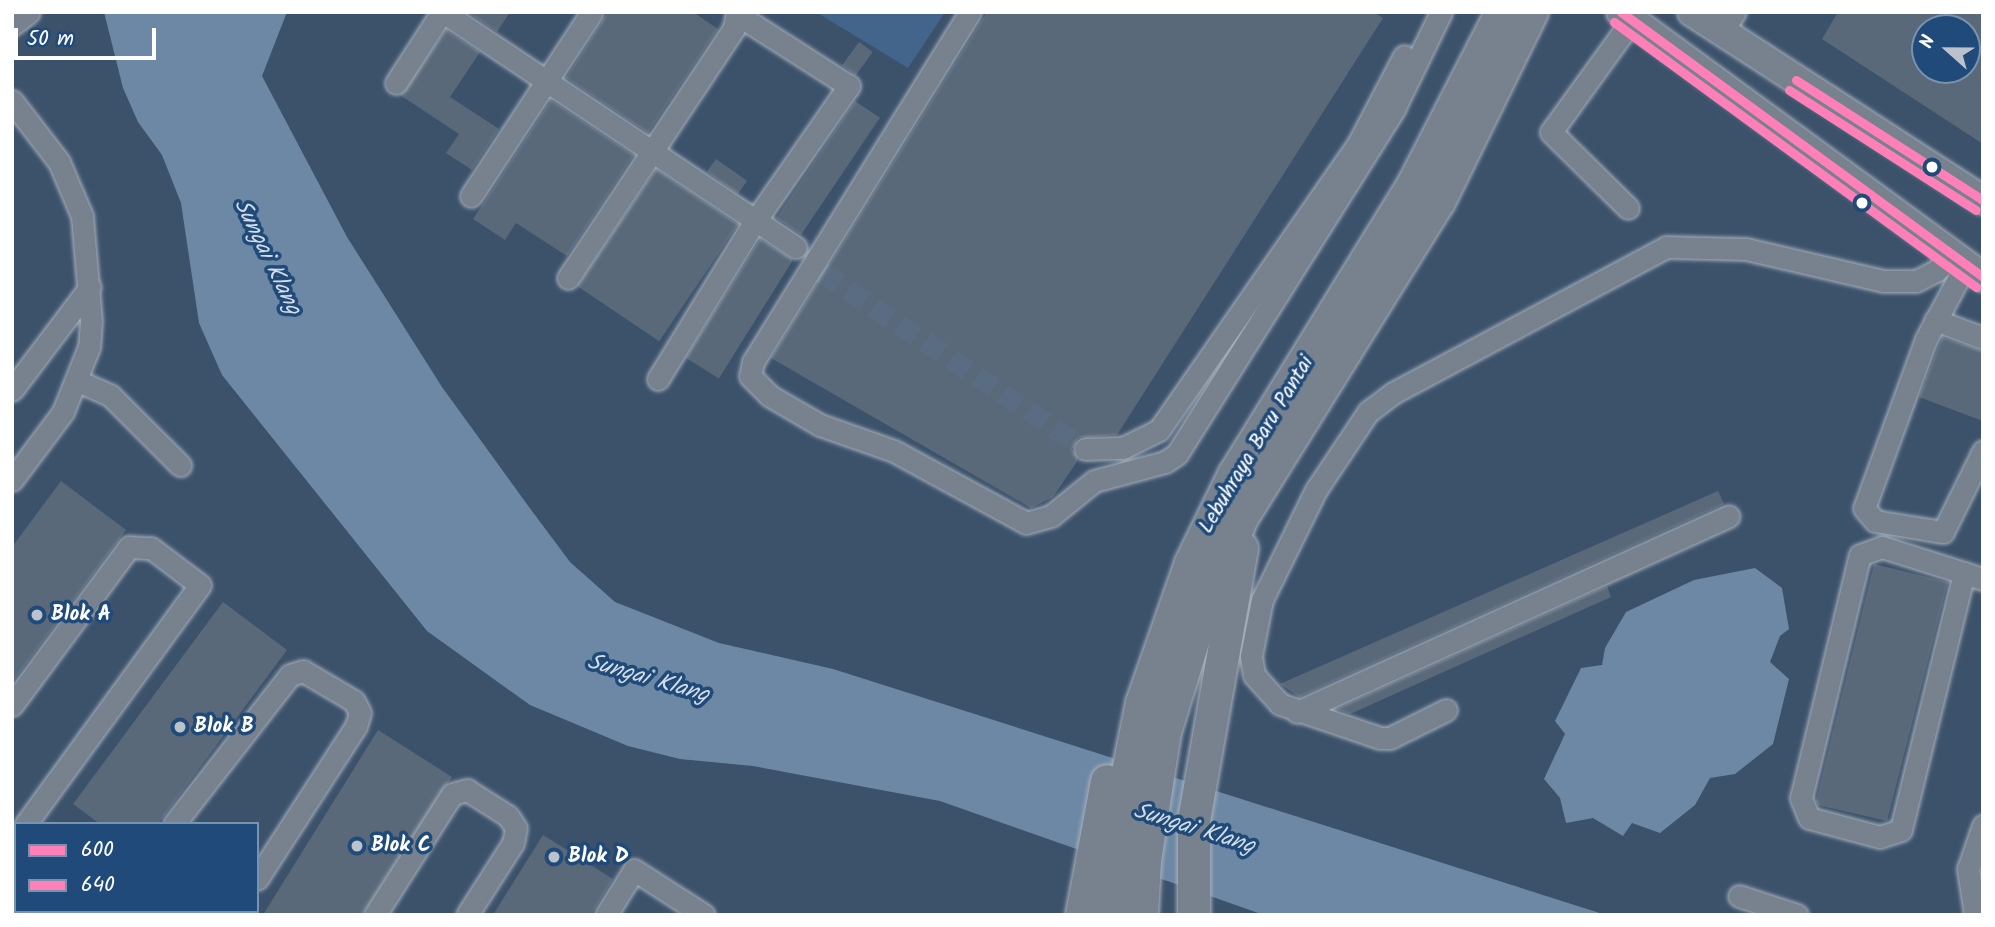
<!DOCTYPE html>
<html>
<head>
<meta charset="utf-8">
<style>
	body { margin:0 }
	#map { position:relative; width:1995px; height:927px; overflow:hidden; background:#3c526b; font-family:Kalam,sans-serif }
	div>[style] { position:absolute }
	.green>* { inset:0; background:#43658b }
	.water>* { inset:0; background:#6c88a5 }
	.building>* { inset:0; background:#59697a; transform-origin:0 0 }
	.minor-tunnel>* { height:21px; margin-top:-10.5px; transform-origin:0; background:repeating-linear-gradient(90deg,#596c81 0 21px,transparent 0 31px) }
	.roads { filter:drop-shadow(0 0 2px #a7b1bc) drop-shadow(0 0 2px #a7b1bc) }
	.minor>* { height:21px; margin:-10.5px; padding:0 10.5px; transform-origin:10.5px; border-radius:10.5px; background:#77828e }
	.major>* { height:28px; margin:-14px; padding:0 14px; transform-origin:14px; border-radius:14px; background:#77828e }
	.highway>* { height:32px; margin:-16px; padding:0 16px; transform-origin:16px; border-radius:16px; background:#77828e }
	.bus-1>* { height:9px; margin:-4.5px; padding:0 4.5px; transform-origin:4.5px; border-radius:4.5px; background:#ff80b8 }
	.bus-2>* { height:9px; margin:-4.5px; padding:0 4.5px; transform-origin:4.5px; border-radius:4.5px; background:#ff80b8 }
	.dots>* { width:19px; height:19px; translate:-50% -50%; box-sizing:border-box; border:4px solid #1f4a7a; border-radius:50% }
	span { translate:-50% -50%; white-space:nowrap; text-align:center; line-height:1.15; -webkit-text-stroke:7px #1f4a7a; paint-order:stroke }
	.street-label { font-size:21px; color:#fff }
	.poi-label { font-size:21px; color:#fff; font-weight:700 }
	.left { translate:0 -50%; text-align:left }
	.water-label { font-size:23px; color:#d4dde6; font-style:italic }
	.frame { position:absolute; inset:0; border:14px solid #fff; pointer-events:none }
	.legend { position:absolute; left:14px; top:822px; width:245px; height:91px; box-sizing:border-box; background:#1f4a7a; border:2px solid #7992af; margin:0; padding:9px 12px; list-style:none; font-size:21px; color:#fff }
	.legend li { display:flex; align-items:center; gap:14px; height:35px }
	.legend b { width:35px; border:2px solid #7992af }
	.north { position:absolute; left:1911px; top:14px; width:70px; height:70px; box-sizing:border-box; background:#1f4a7a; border:2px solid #7992af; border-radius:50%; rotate:291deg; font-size:19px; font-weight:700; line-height:28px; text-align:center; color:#fff }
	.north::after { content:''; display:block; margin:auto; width:24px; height:32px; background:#bbc2cb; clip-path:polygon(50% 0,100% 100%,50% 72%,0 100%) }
	.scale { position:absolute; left:14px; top:28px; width:142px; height:32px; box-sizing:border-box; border:4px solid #fff; border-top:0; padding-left:9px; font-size:21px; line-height:24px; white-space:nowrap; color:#fff; -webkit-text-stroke:5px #1f4a7a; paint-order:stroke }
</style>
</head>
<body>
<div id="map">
	<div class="green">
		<div style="clip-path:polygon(816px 12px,945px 12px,908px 68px)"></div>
	</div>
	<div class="water">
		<div style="clip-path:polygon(104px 12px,287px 12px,262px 76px,347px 237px,442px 387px,529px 507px,570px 562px,615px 602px,719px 643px,833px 669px,1606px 915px,1264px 915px,940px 801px,753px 766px,680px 759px,628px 746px,530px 705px,427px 631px,222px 375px,199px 323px,181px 203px,162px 155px,138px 122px,123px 88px)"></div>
		<div style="clip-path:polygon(1755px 568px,1782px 588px,1789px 629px,1780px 636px,1770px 662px,1789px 679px,1773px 744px,1735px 774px,1710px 778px,1695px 805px,1660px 833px,1632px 823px,1623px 836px,1593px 818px,1566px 823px,1560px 798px,1544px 779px,1565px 734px,1555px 721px,1581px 668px,1602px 665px,1605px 648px,1626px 612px,1694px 580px)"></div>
	</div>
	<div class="building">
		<div style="clip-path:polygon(467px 12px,510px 12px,497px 32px)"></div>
		<div style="clip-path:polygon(608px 12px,693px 12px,718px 29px,648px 133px,566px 78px)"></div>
		<div style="clip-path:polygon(987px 12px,1374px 12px,1383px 18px,1117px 435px,1078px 438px,1072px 449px,1078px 460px,1053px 497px,1031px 508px,771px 358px)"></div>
		<div style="clip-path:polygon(evenodd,1838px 12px,1983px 12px,1983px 144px,1822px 39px,1838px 12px,1925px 28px,1967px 28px,1967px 70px,1925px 70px,1925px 28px)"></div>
		<div style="clip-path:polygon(446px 30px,480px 52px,450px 97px,499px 129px,472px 170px,446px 153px,459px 134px,400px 95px)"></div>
		<div style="left:859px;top:42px;width:17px;height:29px;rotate:36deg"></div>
		<div style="clip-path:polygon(551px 100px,634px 155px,567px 256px,516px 223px,505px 240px,473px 219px)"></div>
		<div style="left:855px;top:101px;width:30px;height:141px;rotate:34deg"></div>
		<div style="left:716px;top:159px;width:38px;height:16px;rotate:35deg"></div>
		<div style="left:656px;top:169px;width:99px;height:141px;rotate:34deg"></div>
		<div style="left:760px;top:239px;width:39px;height:140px;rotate:32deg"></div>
		<div style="clip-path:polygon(1942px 337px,1983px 351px,1983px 421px,1919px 397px)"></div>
		<div style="clip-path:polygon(61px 481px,126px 530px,12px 683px,12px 547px)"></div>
		<div style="clip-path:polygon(1718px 491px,1724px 504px,1299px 697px,1280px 684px)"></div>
		<div style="clip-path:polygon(1874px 564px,1948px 582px,1887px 821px,1818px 805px,1816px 801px)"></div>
		<div style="clip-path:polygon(1607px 586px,1611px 597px,1350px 714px,1336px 709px)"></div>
		<div style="clip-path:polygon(223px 602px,287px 650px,158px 824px,100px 824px,73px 804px)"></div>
		<div style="clip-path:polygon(378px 730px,452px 777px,362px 915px,263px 915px)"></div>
		<div style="clip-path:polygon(543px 835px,613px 879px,591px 915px,493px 915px)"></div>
	</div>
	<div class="minor-tunnel">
		<div style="left:822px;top:272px;width:317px;rotate:33.9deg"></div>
	</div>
	<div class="roads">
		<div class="minor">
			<div style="left:443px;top:12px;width:424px;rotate:33.7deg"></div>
			<div style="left:970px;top:12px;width:412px;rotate:121.8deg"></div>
			<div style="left:753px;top:362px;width:14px;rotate:102deg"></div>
			<div style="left:750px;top:376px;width:28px;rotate:45deg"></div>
			<div style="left:770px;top:396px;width:58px;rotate:30.1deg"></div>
			<div style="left:820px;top:425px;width:78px;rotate:19.4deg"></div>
			<div style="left:894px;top:451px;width:150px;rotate:28.6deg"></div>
			<div style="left:1026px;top:523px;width:26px;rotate:-16deg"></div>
			<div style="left:1051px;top:516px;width:55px;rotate:-39.1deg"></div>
			<div style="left:1094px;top:481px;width:73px;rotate:-15deg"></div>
			<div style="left:1165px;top:462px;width:14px;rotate:-34deg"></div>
			<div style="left:1177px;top:454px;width:408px;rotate:-57.8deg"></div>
			<div style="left:1394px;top:109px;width:108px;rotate:-64.1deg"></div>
			<div style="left:12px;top:25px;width:21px;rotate:-37deg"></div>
			<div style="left:1722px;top:31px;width:23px;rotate:-56deg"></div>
			<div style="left:396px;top:83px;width:85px;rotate:-57.1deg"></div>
			<div style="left:12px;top:101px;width:77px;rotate:52.4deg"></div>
			<div style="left:59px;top:162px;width:59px;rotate:66.9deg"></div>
			<div style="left:82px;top:216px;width:105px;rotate:85.1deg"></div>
			<div style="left:91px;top:321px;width:26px;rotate:94deg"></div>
			<div style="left:89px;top:347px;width:70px;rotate:111.8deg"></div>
			<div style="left:63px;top:412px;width:85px;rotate:126.9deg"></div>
			<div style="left:471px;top:196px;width:220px;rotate:-56.7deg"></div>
			<div style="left:1628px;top:208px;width:108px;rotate:-135.4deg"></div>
			<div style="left:1551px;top:132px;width:138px;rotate:-54.1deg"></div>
			<div style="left:1965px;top:266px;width:83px;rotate:118.1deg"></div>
			<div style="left:1926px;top:339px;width:180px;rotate:110.1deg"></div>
			<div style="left:1864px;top:508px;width:17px;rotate:50deg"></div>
			<div style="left:1875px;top:521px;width:69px;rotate:9.2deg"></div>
			<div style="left:1943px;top:532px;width:90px;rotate:-63.7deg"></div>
			<div style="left:568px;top:278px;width:300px;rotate:-56.4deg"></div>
			<div style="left:734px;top:28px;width:16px;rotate:-79deg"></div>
			<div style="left:1935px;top:320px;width:51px;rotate:20.6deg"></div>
			<div style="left:658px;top:379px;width:185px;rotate:-58.5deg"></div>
			<div style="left:755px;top:221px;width:165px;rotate:-55.2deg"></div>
			<div style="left:849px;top:86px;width:132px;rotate:-147.4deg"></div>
			<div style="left:78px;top:381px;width:36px;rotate:24deg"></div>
			<div style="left:111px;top:396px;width:98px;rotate:45deg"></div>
			<div style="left:12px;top:390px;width:129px;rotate:-52.9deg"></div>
			<div style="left:1085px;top:449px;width:38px;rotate:-2deg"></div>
			<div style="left:1123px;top:448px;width:40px;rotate:-26.6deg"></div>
			<div style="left:1159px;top:430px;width:351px;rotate:-55.2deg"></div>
			<div style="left:1359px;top:142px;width:97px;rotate:-62.4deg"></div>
			<div style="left:1964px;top:573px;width:265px;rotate:103.8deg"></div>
			<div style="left:1901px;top:830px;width:22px;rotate:162deg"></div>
			<div style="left:1880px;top:837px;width:73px;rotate:-165deg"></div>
			<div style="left:1809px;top:818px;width:22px;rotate:-112deg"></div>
			<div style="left:1801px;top:798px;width:250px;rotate:-76.4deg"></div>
			<div style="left:1860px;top:555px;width:23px;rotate:-20deg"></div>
			<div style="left:1882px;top:547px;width:86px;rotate:17.6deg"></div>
			<div style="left:1964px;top:573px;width:20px;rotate:18deg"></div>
			<div style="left:12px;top:705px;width:197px;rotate:-53.5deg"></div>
			<div style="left:129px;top:547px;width:22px;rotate:3deg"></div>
			<div style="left:151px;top:548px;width:61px;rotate:37.1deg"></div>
			<div style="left:200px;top:585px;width:296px;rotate:126.1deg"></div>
			<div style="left:1446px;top:710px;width:63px;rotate:153.4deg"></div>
			<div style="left:1390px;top:738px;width:10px;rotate:180deg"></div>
			<div style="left:1380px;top:738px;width:106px;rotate:-161.2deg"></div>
			<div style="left:1280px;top:704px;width:39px;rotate:-132deg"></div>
			<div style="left:1254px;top:675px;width:19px;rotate:-99deg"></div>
			<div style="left:1251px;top:656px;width:57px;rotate:-78.9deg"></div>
			<div style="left:1262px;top:600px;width:123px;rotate:-63.9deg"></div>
			<div style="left:1316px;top:490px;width:94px;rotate:-56.3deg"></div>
			<div style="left:1368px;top:412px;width:31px;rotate:-37deg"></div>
			<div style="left:1393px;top:393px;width:310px;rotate:-28.1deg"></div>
			<div style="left:1666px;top:247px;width:80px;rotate:1.4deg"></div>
			<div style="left:1746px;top:249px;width:141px;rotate:13.1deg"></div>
			<div style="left:1883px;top:281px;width:33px"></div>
			<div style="left:1916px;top:281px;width:22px;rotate:-27deg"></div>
			<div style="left:1936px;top:271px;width:21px;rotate:-43deg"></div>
			<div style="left:1297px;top:712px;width:474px;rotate:-24.4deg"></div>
			<div style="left:174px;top:824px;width:189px;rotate:-52.1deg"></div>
			<div style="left:290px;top:675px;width:14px;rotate:-17deg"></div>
			<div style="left:303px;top:671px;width:59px;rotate:30.5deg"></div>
			<div style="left:354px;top:701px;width:13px;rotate:63deg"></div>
			<div style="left:360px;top:713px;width:14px;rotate:107deg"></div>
			<div style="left:356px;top:726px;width:182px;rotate:122.9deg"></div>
			<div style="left:12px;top:835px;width:4px;rotate:27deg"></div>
			<div style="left:1739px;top:896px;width:61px;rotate:18.1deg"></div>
			<div style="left:115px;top:911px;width:6px;rotate:39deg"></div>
			<div style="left:234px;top:915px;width:5px;rotate:-53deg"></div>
			<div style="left:375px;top:915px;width:143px;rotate:-57.5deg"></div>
			<div style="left:452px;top:794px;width:16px;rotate:-15deg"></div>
			<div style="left:467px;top:790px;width:49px;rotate:32.4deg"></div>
			<div style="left:508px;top:816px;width:14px;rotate:56deg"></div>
			<div style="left:516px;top:828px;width:15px;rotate:101deg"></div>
			<div style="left:513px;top:843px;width:85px;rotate:122.6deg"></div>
			<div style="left:606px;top:915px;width:53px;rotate:-58.1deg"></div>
			<div style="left:634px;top:870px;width:83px;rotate:32.7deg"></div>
			<div style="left:1975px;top:915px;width:47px;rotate:-98.7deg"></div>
			<div style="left:1968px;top:869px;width:46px;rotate:-70.8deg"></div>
		</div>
		<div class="major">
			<div style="left:1621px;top:12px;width:449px;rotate:36.2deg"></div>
			<div style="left:1692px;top:12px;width:346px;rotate:32.9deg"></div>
		</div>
		<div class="highway">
			<div style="left:1082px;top:915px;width:136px;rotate:-79.4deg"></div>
			<div style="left:1111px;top:915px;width:119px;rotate:-84.2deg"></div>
			<div style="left:1123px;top:797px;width:96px;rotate:-78.6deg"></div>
			<div style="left:1142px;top:703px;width:148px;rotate:-70.7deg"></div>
			<div style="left:1191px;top:563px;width:98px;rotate:-64deg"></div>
			<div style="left:1234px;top:475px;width:341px;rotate:-58.3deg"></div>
			<div style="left:1413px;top:185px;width:195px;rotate:-62.8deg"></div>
			<div style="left:1142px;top:915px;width:54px;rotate:-86.8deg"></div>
			<div style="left:1145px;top:861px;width:131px;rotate:-81.2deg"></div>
			<div style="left:1165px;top:732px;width:128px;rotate:-72.7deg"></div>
			<div style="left:1203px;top:610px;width:100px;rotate:-67deg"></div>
			<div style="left:1242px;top:518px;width:372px;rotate:-58.1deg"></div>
			<div style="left:1439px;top:202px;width:212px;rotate:-63.9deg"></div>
			<div style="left:1194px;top:915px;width:94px;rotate:-90deg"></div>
			<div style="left:1194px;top:821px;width:277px;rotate:-80deg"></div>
		</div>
	</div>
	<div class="bus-1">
		<div style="left:1621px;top:12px;width:449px;rotate:36.2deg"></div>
		<div style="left:1796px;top:80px;width:222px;rotate:32.7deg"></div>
	</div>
	<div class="bus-2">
		<div style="left:1614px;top:22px;width:449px;rotate:36.2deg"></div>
		<div style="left:1789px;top:90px;width:222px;rotate:32.7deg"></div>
	</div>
	<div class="dots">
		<div style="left:1932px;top:167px;background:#fff"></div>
		<div style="left:1862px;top:203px;background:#fff"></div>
		<div style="left:37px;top:615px;background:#bbc2cb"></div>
		<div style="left:180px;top:727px;background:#bbc2cb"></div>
		<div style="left:357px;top:846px;background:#bbc2cb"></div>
		<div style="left:554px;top:857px;background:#bbc2cb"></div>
	</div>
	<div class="street-label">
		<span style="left:1257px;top:445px;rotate:-59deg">Lebuhraya Baru Pantai</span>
	</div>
	<div class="poi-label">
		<span class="left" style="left:51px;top:615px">Blok A</span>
		<span class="left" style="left:194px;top:727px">Blok B</span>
		<span class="left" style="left:371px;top:846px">Blok C</span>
		<span class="left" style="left:568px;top:857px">Blok D</span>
	</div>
	<div class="water-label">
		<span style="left:267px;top:257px;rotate:64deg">Sungai Klang</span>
		<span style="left:648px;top:679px;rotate:16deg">Sungai Klang</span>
		<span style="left:1194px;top:829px;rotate:17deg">Sungai Klang</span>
	</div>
	<div class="frame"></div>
	<ul class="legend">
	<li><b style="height:9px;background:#ff80b8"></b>600</li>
	<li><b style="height:9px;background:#ff80b8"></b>640</li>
	</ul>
	<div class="north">N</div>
	<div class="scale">50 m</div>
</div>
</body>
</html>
